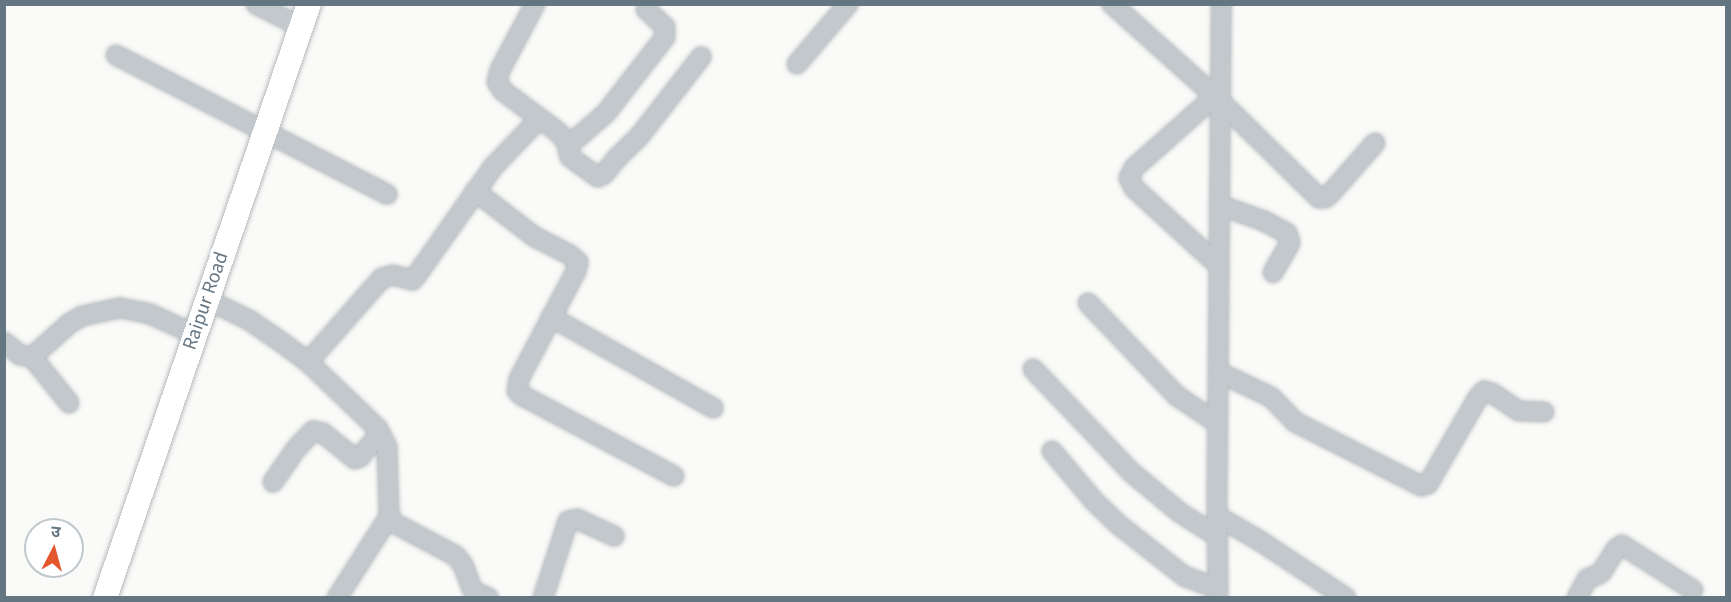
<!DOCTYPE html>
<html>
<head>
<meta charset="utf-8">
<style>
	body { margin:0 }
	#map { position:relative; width:1731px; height:602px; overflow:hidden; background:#fafaf8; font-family:"Source Sans 3","Noto Sans Devanagari",sans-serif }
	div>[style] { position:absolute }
	.roads { filter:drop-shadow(0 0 2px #b5babe) drop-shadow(0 0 2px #b5babe) }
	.minor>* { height:18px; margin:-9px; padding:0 9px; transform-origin:9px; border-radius:9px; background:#c3c8cc }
	.major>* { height:24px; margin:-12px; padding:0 12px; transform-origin:12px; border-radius:12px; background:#fff }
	span { translate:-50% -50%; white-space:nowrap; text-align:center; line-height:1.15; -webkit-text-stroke:6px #fff; paint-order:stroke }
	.street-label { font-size:20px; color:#657683 }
	.frame { position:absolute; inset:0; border:6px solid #657683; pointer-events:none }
	.north { position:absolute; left:24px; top:518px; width:60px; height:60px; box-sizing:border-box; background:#fff; border:2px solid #c1c8cd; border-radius:50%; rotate:6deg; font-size:16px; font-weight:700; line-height:24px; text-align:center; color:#657683 }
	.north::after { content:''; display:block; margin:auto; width:21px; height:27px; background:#e4572e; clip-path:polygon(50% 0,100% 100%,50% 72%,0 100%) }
</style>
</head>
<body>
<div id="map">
	<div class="roads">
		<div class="minor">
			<div style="left:256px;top:4px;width:51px;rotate:27.1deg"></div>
			<div style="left:535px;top:4px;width:75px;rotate:117.9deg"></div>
			<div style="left:500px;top:70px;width:12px;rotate:104deg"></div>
			<div style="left:497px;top:82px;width:11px;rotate:56deg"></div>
			<div style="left:503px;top:91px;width:69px;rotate:36.7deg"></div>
			<div style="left:558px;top:132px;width:12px;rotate:48deg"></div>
			<div style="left:566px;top:141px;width:16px;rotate:76deg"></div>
			<div style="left:570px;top:157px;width:34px;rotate:36deg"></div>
			<div style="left:598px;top:177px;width:7px;rotate:-27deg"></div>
			<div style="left:604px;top:174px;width:22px;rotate:-51deg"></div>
			<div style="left:618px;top:157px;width:28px;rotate:-44deg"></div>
			<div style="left:638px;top:138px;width:103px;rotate:-52.1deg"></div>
			<div style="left:1112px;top:4px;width:145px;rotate:41.9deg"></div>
			<div style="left:1220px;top:101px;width:139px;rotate:44.4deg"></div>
			<div style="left:1319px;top:198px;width:6px"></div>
			<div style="left:1325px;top:198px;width:6px;rotate:-39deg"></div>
			<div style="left:1330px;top:194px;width:68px;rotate:-48.6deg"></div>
			<div style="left:116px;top:55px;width:305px;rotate:27.2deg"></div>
			<div style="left:797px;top:64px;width:79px;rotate:-49.6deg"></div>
			<div style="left:1215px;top:96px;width:108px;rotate:138.4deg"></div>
			<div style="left:1134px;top:168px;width:11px;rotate:117deg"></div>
			<div style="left:1129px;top:178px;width:11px;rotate:63deg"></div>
			<div style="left:1134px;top:188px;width:115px;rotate:42.5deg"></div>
			<div style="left:568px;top:146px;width:50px;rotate:-41deg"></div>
			<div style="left:606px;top:113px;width:96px;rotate:-52.2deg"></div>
			<div style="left:665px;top:37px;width:10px;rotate:-90deg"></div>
			<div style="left:665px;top:27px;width:26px;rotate:-137deg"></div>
			<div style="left:475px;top:191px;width:76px;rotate:37.5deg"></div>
			<div style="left:535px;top:237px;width:39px;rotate:27deg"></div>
			<div style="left:570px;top:255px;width:11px;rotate:41deg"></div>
			<div style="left:578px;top:262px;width:9px;rotate:103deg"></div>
			<div style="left:576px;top:271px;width:122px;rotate:117.8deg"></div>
			<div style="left:519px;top:379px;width:12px;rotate:99deg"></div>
			<div style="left:517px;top:391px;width:6px;rotate:45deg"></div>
			<div style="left:521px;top:395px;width:173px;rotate:27.9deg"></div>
			<div style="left:1219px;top:205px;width:48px;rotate:19.6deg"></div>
			<div style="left:1264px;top:221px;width:26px;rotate:28deg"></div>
			<div style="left:1287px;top:233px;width:10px;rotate:73deg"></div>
			<div style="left:1290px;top:243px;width:34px;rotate:120deg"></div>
			<div style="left:206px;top:299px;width:48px;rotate:26deg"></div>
			<div style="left:249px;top:320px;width:42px;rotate:34.4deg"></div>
			<div style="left:284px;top:344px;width:30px;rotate:37deg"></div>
			<div style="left:308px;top:362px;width:97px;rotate:43.7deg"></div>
			<div style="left:378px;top:429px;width:20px;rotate:63deg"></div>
			<div style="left:387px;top:447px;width:66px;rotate:88.3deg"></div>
			<div style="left:389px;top:513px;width:9px;rotate:72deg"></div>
			<div style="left:392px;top:522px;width:72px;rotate:28deg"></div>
			<div style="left:456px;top:556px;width:11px;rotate:52deg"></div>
			<div style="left:463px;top:565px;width:28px;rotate:69deg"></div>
			<div style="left:473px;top:591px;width:17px;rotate:24deg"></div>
			<div style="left:1088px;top:303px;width:129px;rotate:46.3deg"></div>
			<div style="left:1177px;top:396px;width:48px;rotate:34deg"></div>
			<div style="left:551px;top:317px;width:186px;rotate:29.3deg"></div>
			<div style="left:4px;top:342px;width:21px;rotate:39deg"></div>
			<div style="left:20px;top:355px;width:12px;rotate:9deg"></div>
			<div style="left:32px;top:357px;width:51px;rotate:-41.8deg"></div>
			<div style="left:70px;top:323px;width:14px;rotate:-30deg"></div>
			<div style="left:82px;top:316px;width:39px;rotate:-12deg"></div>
			<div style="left:120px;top:308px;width:31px;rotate:11deg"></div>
			<div style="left:150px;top:314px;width:48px;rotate:24.4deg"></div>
			<div style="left:32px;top:357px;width:59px;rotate:51.2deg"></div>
			<div style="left:308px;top:362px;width:112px;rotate:-48.6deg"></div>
			<div style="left:382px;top:278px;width:11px;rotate:-15deg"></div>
			<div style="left:393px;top:275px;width:20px;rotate:15deg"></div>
			<div style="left:412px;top:280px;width:6px;rotate:-45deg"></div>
			<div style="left:416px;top:276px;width:135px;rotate:-54.7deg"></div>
			<div style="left:494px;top:166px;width:66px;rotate:-46.2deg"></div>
			<div style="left:1033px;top:369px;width:142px;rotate:46.4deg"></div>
			<div style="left:1131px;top:472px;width:62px;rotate:39.8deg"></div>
			<div style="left:1179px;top:512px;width:45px;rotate:32.3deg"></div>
			<div style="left:1218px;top:372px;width:59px;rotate:25.3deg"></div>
			<div style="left:1271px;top:397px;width:35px;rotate:46deg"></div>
			<div style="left:1295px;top:422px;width:141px;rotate:26.9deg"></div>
			<div style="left:1421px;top:486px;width:7px;rotate:-16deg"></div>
			<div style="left:1428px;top:484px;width:98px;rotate:-60deg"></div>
			<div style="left:1477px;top:399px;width:11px;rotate:-49deg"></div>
			<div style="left:1484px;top:391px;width:8px;rotate:14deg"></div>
			<div style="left:1492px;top:393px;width:32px;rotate:34deg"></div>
			<div style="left:1519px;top:411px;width:25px;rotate:2deg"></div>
			<div style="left:1052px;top:451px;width:65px;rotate:50deg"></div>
			<div style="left:1094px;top:501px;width:35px;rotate:44deg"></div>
			<div style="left:1119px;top:525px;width:83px;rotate:38.1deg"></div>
			<div style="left:1184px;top:576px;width:36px;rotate:21deg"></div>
			<div style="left:273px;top:482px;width:40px;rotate:-55.1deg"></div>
			<div style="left:296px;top:449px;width:25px;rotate:-47deg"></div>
			<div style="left:313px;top:431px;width:10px;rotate:11deg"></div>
			<div style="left:323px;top:433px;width:41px;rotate:39.1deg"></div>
			<div style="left:355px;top:459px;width:5px;rotate:-22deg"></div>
			<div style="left:360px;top:457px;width:31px;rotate:-50deg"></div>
			<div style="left:1217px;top:516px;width:50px;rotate:30.2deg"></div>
			<div style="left:1260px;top:541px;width:103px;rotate:33.5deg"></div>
			<div style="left:337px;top:598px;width:98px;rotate:-57.4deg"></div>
			<div style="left:543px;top:598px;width:81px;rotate:-72deg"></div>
			<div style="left:568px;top:521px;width:9px;rotate:-13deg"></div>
			<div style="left:577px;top:519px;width:41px;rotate:24.7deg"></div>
			<div style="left:1218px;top:598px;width:102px;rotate:-90.6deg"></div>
			<div style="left:1217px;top:496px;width:492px;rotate:-89.5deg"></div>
			<div style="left:1577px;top:598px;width:21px;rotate:-62deg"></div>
			<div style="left:1587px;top:579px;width:15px;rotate:-23deg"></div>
			<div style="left:1601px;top:573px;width:28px;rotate:-58deg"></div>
			<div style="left:1616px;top:549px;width:7px;rotate:-34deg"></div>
			<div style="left:1622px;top:545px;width:84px;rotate:32.4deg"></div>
		</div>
		<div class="major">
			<div style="left:105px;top:598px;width:628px;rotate:-71.05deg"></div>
		</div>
	</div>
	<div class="street-label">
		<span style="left:206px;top:301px;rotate:-71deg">Raipur Road</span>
	</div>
	<div class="frame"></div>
	<div class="north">उ</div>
</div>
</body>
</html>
